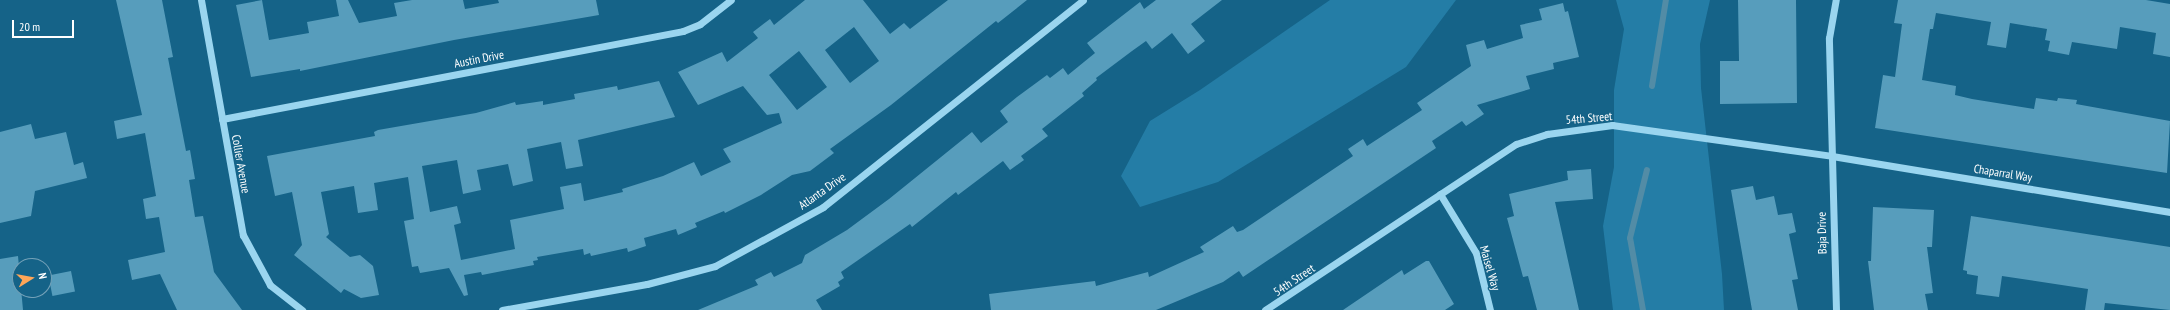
<!DOCTYPE html>
<html>
<head>
<meta charset="utf-8">
<style>
	body { margin:0 }
	#map { position:relative; width:2170px; height:310px; overflow:hidden; background:#156388; font-family:"PT Sans Narrow",sans-serif }
	div>[style] { position:absolute }
	.green>* { inset:0; background:#247da6 }
	.stream>* { height:6px; margin:-3px; padding:0 3px; transform-origin:3px; border-radius:3px; background:#528ca6 }
	.building>* { inset:0; background:#579dbc; transform-origin:0 0 }
	.minor>* { height:7px; margin:-3.5px; padding:0 3.5px; transform-origin:3.5px; border-radius:3.5px; background:#9ad5ef }
	span { translate:-50% -50%; white-space:nowrap; text-align:center; line-height:1.15; -webkit-text-stroke:3px #156388; paint-order:stroke }
	.street-label { font-size:12px; color:#fff }
	.north { position:absolute; left:12px; top:258px; width:40px; height:40px; box-sizing:border-box; background:#156388; border:1px solid #73a1b8; border-radius:50%; rotate:79deg; font-size:11px; font-weight:700; line-height:16px; text-align:center; color:#fff }
	.north::after { content:''; display:block; margin:auto; width:14px; height:18px; background:#ffa658; clip-path:polygon(50% 0,100% 100%,50% 72%,0 100%) }
	.scale { position:absolute; left:12px; top:20px; width:62px; height:18px; box-sizing:border-box; border:2px solid #fff; border-top:0; padding-left:5px; font-size:12px; line-height:14px; white-space:nowrap; color:#fff; -webkit-text-stroke:3px #156388; paint-order:stroke }
</style>
</head>
<body>
<div id="map">
	<div class="green">
		<div style="clip-path:polygon(1330px 0,1456px 0,1406px 67px,1218px 182px,1140px 207px,1121px 176px,1150px 121px,1200px 90px)"></div>
		<div style="clip-path:polygon(1616px 0,1710px 0,1700px 44px,1701px 88px,1722px 274px,1724px 310px,1613px 310px,1603px 226px,1614px 167px,1614px 90px,1624px 29px)"></div>
	</div>
	<div class="stream">
		<div style="left:1652px;top:86px;width:87px;rotate:-80.8deg"></div>
		<div style="left:1643px;top:310px;width:73px;rotate:-100.2deg"></div>
		<div style="left:1630px;top:238px;width:70px;rotate:-76deg"></div>
	</div>
	<div class="building">
		<div style="clip-path:polygon(116px 0,162px 0,173px 57px,168px 58px,186px 151px,190px 150px,195px 179px,189px 180px,195px 217px,203px 216px,214px 272px,242px 310px,177px 310px,160px 274px,132px 280px,128px 260px,165px 252px,159px 217px,146px 219px,143px 199px,156px 196px,145px 133px,117px 139px,114px 121px,142px 115px)"></div>
		<div style="clip-path:polygon(262px 0,269px 40px,309px 33px,307px 22px,339px 16px,336px 0,348px 0,359px 23px,397px 16px,394px 3px,412px 0,463px 0,465px 9px,499px 3px,498px 0,596px 0,599px 15px,454px 40px,300px 71px,300px 69px,251px 77px,236px 5px)"></div>
		<div style="clip-path:polygon(evenodd,805px 0,863px 0,890px 34px,904px 23px,910px 29px,948px 0,1027px 0,998px 23px,996px 21px,891px 105px,830px 149px,834px 153px,810px 171px,792px 175px,761px 195px,725px 213px,724px 211px,695px 223px,697px 227px,678px 235px,676px 229px,644px 238px,646px 246px,628px 252px,627px 248px,591px 256px,590px 253px,584px 255px,583px 249px,537px 257px,538px 260px,533px 261px,534px 265px,482px 275px,481px 272px,464px 275px,468px 295px,464px 296px,449px 268px,420px 273px,418px 266px,412px 267px,404px 221px,414px 219px,408px 177px,374px 183px,378px 210px,358px 213px,354px 186px,321px 192px,329px 234px,326px 237px,350px 257px,360px 255px,373px 266px,379px 295px,361px 298px,344px 289px,341px 293px,294px 255px,302px 245px,292px 192px,275px 196px,267px 156px,375px 136px,374px 132px,378px 130px,476px 113px,515px 102px,516px 105px,543px 101px,543px 105px,575px 99px,574px 94px,617px 86px,618px 90px,659px 81px,675px 117px,578px 140px,583px 166px,566px 169px,561px 142px,527px 149px,533px 181px,513px 186px,508px 164px,477px 170px,481px 190px,463px 194px,457px 160px,422px 166px,430px 212px,457px 206px,461px 223px,454px 225px,461px 260px,515px 249px,510px 220px,564px 209px,560px 187px,581px 183px,584px 201px,623px 192px,622px 189px,663px 176px,694px 162px,701px 176px,731px 162px,723px 149px,782px 123px,779px 113px,767px 115px,743px 86px,698px 105px,678px 72px,722px 52px,727px 62px,758px 38px,753px 32px,770px 19px,774px 25px,805px 0,854px 27px,879px 61px,850px 83px,825px 50px,854px 27px,805px 0,799px 51px,827px 87px,797px 110px,769px 75px,799px 51px)"></div>
		<div style="clip-path:polygon(1156px 0,1222px 0,1191px 24px,1205px 41px,1188px 54px,1172px 33px,1152px 49px,1146px 41px,1132px 51px,1096px 78px,1097px 80px,1082px 93px,1084px 96px,1042px 129px,1048px 136px,1021px 156px,1024px 160px,1010px 170px,1003px 161px,958px 195px,956px 192px,912px 227px,910px 224px,841px 272px,844px 278px,838px 282px,840px 286px,816px 300px,822px 310px,698px 310px,758px 285px,755px 280px,771px 272px,774px 277px,802px 263px,805px 255px,847px 230px,889px 199px,972px 132px,981px 143px,1008px 122px,1000px 111px,1017px 97px,1047px 75px,1050px 78px,1063px 68px,1068px 75px,1095px 53px,1087px 43px,1140px 2px,1144px 9px)"></div>
		<div style="clip-path:polygon(1738px 0,1796px 0,1797px 103px,1720px 104px,1720px 61px,1739px 61px)"></div>
		<div style="clip-path:polygon(1898px 0,2146px 0,2170px 4px,2170px 57px,2153px 54px,2156px 33px,2120px 27px,2117px 49px,2072px 42px,2069px 55px,2048px 51px,2050px 41px,2045px 40px,2047px 29px,2010px 23px,2006px 48px,1987px 45px,1991px 22px,1936px 13px,1933px 29px,1930px 29px,1922px 80px,1956px 86px,1955px 95px,1972px 99px,2034px 109px,2036px 98px,2057px 101px,2058px 98px,2077px 100px,2076px 104px,2170px 121px,2167px 173px,1875px 128px,1883px 75px,1895px 77px,1902px 24px,1894px 23px)"></div>
		<div style="clip-path:polygon(1563px 3px,1565px 12px,1568px 11px,1579px 57px,1553px 63px,1554px 69px,1526px 76px,1530px 89px,1477px 105px,1484px 114px,1466px 126px,1462px 121px,1432px 141px,1436px 148px,1243px 277px,1239px 271px,1223px 282px,1156px 310px,991px 310px,989px 294px,1095px 281px,1096px 286px,1148px 272px,1149px 277px,1204px 252px,1200px 247px,1233px 226px,1237px 232px,1243px 230px,1353px 156px,1348px 149px,1363px 139px,1367px 146px,1422px 110px,1417px 103px,1471px 66px,1466px 45px,1484px 40px,1487px 49px,1523px 38px,1520px 25px,1542px 20px,1539px 9px)"></div>
		<div style="clip-path:polygon(31px 124px,35px 139px,66px 132px,74px 165px,83px 162px,87px 178px,35px 191px,31px 216px,0 223px,0 132px)"></div>
		<div style="clip-path:polygon(1591px 169px,1593px 199px,1555px 202px,1579px 310px,1537px 310px,1528px 276px,1523px 277px,1507px 218px,1514px 216px,1509px 194px,1568px 180px,1567px 171px)"></div>
		<div style="clip-path:polygon(1753px 186px,1756px 200px,1774px 196px,1778px 215px,1792px 213px,1796px 232px,1789px 234px,1798px 279px,1792px 280px,1798px 310px,1752px 310px,1731px 190px)"></div>
		<div style="clip-path:polygon(1873px 207px,1934px 210px,1932px 247px,1927px 247px,1933px 293px,1925px 294px,1928px 310px,1874px 310px,1868px 261px,1871px 261px)"></div>
		<div style="clip-path:polygon(1971px 216px,2170px 247px,2170px 310px,2105px 303px,2104px 310px,2085px 310px,2088px 289px,2002px 276px,1999px 297px,1976px 294px,1978px 276px,1967px 274px,1967px 271px,1963px 270px)"></div>
		<div style="clip-path:polygon(18px 256px,23px 310px,0 310px,0 259px)"></div>
		<div style="clip-path:polygon(1426px 261px,1429px 261px,1454px 304px,1445px 310px,1343px 310px,1402px 270px,1404px 275px)"></div>
		<div style="left:71px;top:271px;width:21px;height:23px;rotate:79deg"></div>
	</div>
	<div class="minor">
		<div style="left:201px;top:0;width:239px;rotate:79.9deg"></div>
		<div style="left:243px;top:235px;width:57px;rotate:61.6deg"></div>
		<div style="left:270px;top:285px;width:41px;rotate:38deg"></div>
		<div style="left:222px;top:119px;width:469px;rotate:-10.8deg"></div>
		<div style="left:683px;top:31px;width:18px;rotate:-22deg"></div>
		<div style="left:700px;top:24px;width:39px;rotate:-38deg"></div>
		<div style="left:1440px;top:194px;width:69px;rotate:58.6deg"></div>
		<div style="left:1476px;top:253px;width:59px;rotate:76.2deg"></div>
		<div style="left:502px;top:310px;width:147px;rotate:-10.2deg"></div>
		<div style="left:647px;top:284px;width:70px;rotate:-14.8deg"></div>
		<div style="left:715px;top:266px;width:123px;rotate:-28.6deg"></div>
		<div style="left:823px;top:207px;width:332px;rotate:-38.5deg"></div>
		<div style="left:1265px;top:310px;width:301px;rotate:-33.5deg"></div>
		<div style="left:1516px;top:144px;width:33px;rotate:-18deg"></div>
		<div style="left:1547px;top:134px;width:66px;rotate:-7.9deg"></div>
		<div style="left:1612px;top:125px;width:222px;rotate:8deg"></div>
		<div style="left:1832px;top:156px;width:343px;rotate:9.4deg"></div>
		<div style="left:1836px;top:310px;width:272px;rotate:-91.5deg"></div>
		<div style="left:1829px;top:38px;width:39px;rotate:-80deg"></div>
	</div>
	<div class="street-label">
		<span style="left:479px;top:59px;rotate:-11deg">Austin Drive</span>
		<span style="left:1589px;top:118px;rotate:-5deg">54th Street</span>
		<span style="left:241px;top:164px;rotate:80deg">Collier Avenue</span>
		<span style="left:2003px;top:173px;rotate:9deg">Chaparral Way</span>
		<span style="left:822px;top:191px;rotate:-35deg">Atlanta Drive</span>
		<span style="left:1822px;top:233px;rotate:-91deg">Baja Drive</span>
		<span style="left:1490px;top:268px;rotate:74deg">Maisel Way</span>
		<span style="left:1294px;top:280px;rotate:-34deg">54th Street</span>
	</div>
	<div class="north">N</div>
	<div class="scale">20 m</div>
</div>
</body>
</html>
